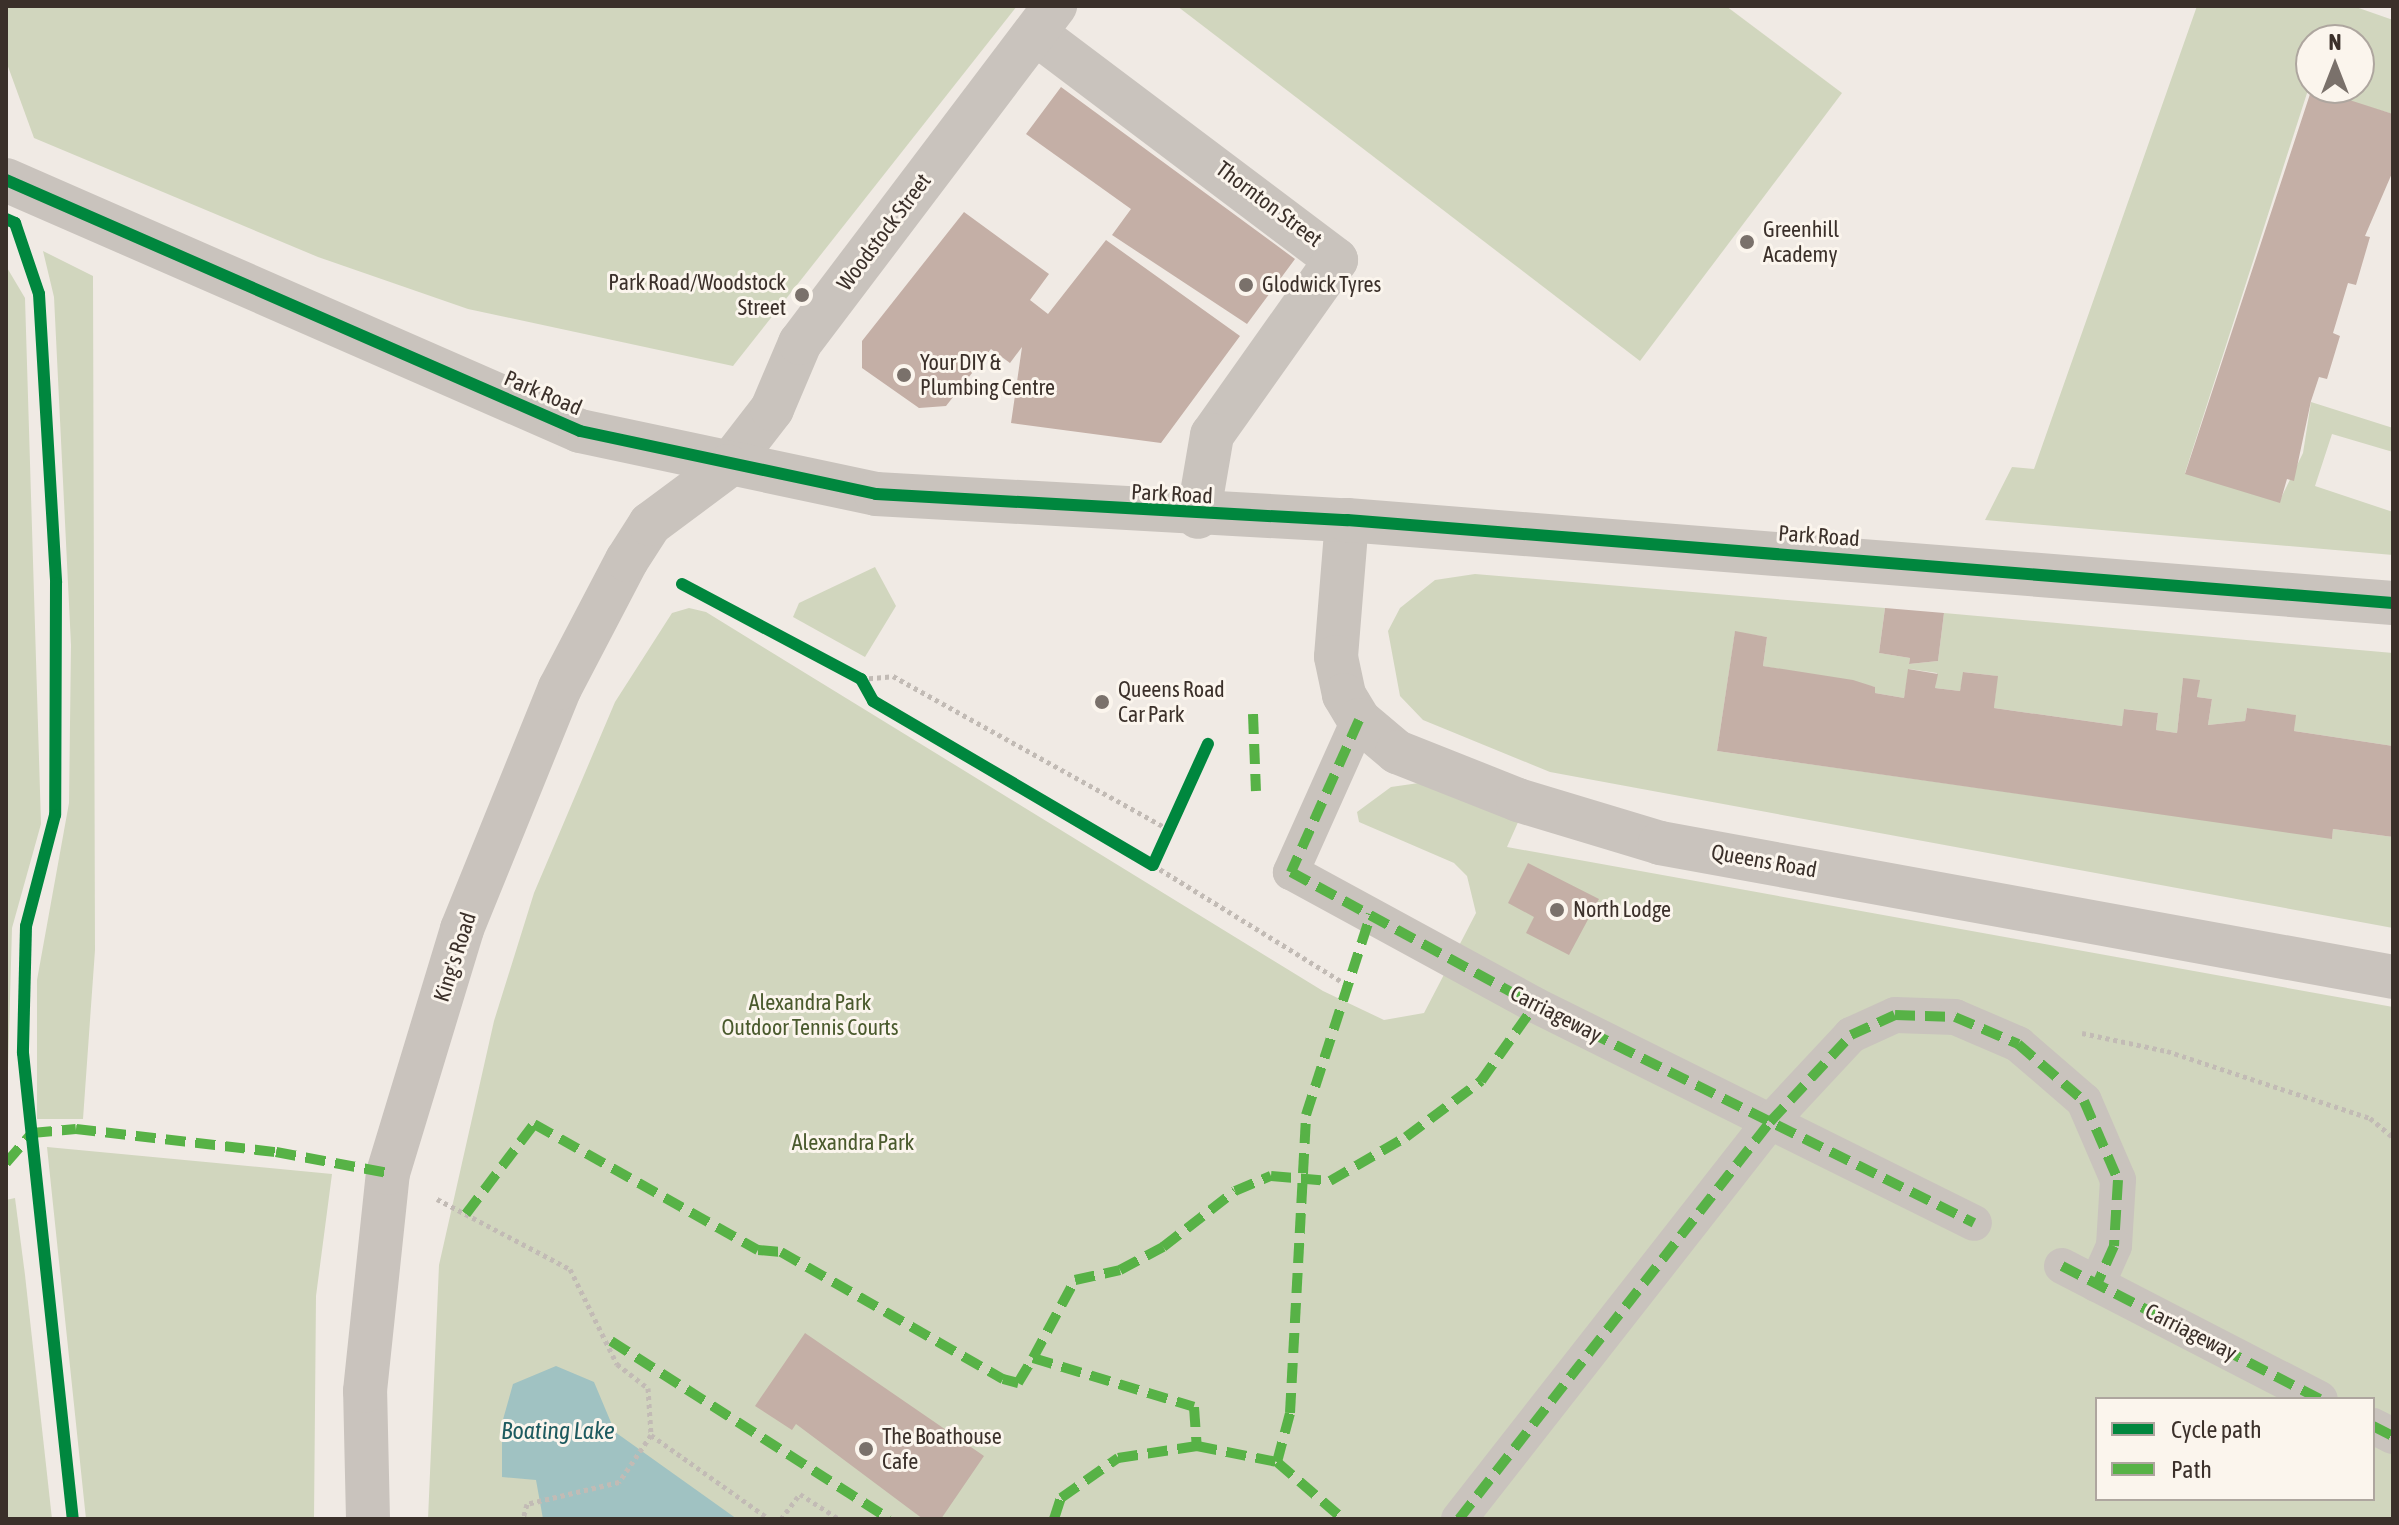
<!DOCTYPE html>
<html>
<head>
<meta charset="utf-8">
<style>
	body { margin:0 }
	#map { position:relative; width:2399px; height:1525px; overflow:hidden; background:#f0eae4; font-family:"Asap Condensed",sans-serif }
	div>[style] { position:absolute }
	[style*='--x'] { left:calc(var(--x)*1px); top:calc(var(--y)*1px); width:calc(var(--w)*1px); rotate:calc(var(--a)*1deg) }
	.green>* { inset:0; background:#d1d6be }
	.water>* { inset:0; background:#a0c2c2 }
	.building>* { inset:0; background:#c4afa6 }
	.path>* { height:5px; margin-top:-2.5px; transform-origin:0; background:repeating-linear-gradient(90deg,#c2bbb5 0 4px,transparent 0 8px) }
	.pedestrian>* { height:36px; margin:-18px; padding:0 18px; transform-origin:18px; border-radius:18px; background:#c9c3bd }
	.minor>* { height:44px; margin:-22px; padding:0 22px; transform-origin:22px; border-radius:22px; background:#c9c3bd }
	.tertiary>* { height:44px; margin:-22px; padding:0 22px; transform-origin:22px; border-radius:22px; background:#c9c3bd }
	.quiet>* { height:10px; margin-top:-5px; transform-origin:0; background:repeating-linear-gradient(90deg,#57b246 0 20px,transparent 0 30px) }
	.cycleway>* { height:12px; margin:-6px; padding:0 6px; transform-origin:6px; border-radius:6px; background:#00873e }
	.dots>* { width:22px; height:22px; translate:-50% -50%; box-sizing:border-box; border:4px solid #fbf5ed; border-radius:50% }
	span { translate:-50% -50%; white-space:nowrap; text-align:center; line-height:1.15; -webkit-text-stroke:6px #fbf5ed; paint-order:stroke }
	.street-label { font-size:22px; color:#3b302a }
	.poi-label { font-size:22px; color:#3b302a }
	.left { translate:0 -50%; text-align:left }
	.right { translate:-100% -50%; text-align:right }
	.park-label { font-size:22px; color:#4a5a2d }
	.water-label { font-size:24px; color:#1d5a5f; font-style:italic }
	.frame { position:absolute; inset:0; border:8px solid #3b302a; pointer-events:none }
	.legend { position:absolute; left:2095px; top:1397px; width:280px; height:104px; box-sizing:border-box; background:#fbf5ed; border:2px solid #aea69f; margin:0; padding:10px 14px; list-style:none; font-size:24px; color:#3b302a }
	.legend li { display:flex; align-items:center; gap:16px; height:40px }
	.legend b { width:40px; border:2px solid #aea69f }
	.north { position:absolute; left:2295px; top:24px; width:80px; height:80px; box-sizing:border-box; background:#fbf5ed; border:2px solid #aea69f; border-radius:50%; rotate:0deg; font-size:22px; font-weight:700; line-height:32px; text-align:center; color:#3b302a }
	.north::after { content:''; display:block; margin:auto; width:28px; height:36px; background:#7a716b; clip-path:polygon(50% 0,100% 100%,50% 72%,0 100%) }
</style>
</head>
<body>
<div id="map">
	<div class="green">
		<div style="clip-path:polygon(6px 6px,1017px 6px,733px 366px,468px 309px,318px 257px,34px 138px,6px 61px)"></div>
		<div style="clip-path:polygon(1177px 6px,1726px 6px,1842px 93px,1640px 361px)"></div>
		<div style="clip-path:polygon(evenodd,2197px 6px,2353px 6px,2393px 20px,2393px 114px,2308px 90px,2185px 473px,2279px 502px,2303px 453px,2311px 402px,2393px 428px,2393px 452px,2332px 434px,2315px 486px,2393px 512px,2393px 555px,1985px 520px,2012px 467px,2034px 469px,2197px 6px,2311px 40px,2359px 40px,2359px 88px,2311px 88px,2311px 40px)"></div>
		<div style="clip-path:polygon(43px 251px,93px 276px,95px 950px,83px 1119px,37px 1119px,37px 980px,69px 803px,71px 645px,54px 297px)"></div>
		<div style="clip-path:polygon(6px 266px,25px 298px,41px 824px,12px 928px,6px 1139px)"></div>
		<div style="clip-path:polygon(875px 567px,896px 606px,865px 657px,793px 617px,799px 603px)"></div>
		<div style="clip-path:polygon(1475px 574px,1885px 608px,1879px 653px,1910px 658px,1909px 664px,1938px 661px,1944px 613px,2393px 653px,2393px 746px,2294px 731px,2295px 715px,2247px 708px,2245px 721px,2208px 725px,2212px 699px,2197px 697px,2199px 680px,2183px 679px,2177px 733px,2156px 730px,2158px 713px,2125px 709px,2122px 726px,1994px 708px,1997px 676px,1964px 672px,1960px 691px,1935px 688px,1937px 673px,1909px 669px,1904px 698px,1875px 693px,1875px 687px,1763px 666px,1767px 637px,1735px 632px,1717px 751px,2332px 838px,2333px 829px,2393px 837px,2393px 928px,1550px 772px,1423px 720px,1400px 696px,1388px 631px,1400px 608px,1435px 580px)"></div>
		<div style="clip-path:polygon(evenodd,689px 608px,706px 612px,1323px 991px,1384px 1020px,1424px 1013px,1476px 913px,1467px 876px,1454px 863px,1359px 822px,1357px 812px,1391px 787px,1419px 783px,1519px 820px,1507px 847px,2393px 1007px,2393px 1519px,428px 1519px,439px 1265px,494px 1021px,534px 893px,615px 702px,672px 613px,689px 608px,2097px 1399px,2373px 1399px,2373px 1499px,2097px 1499px,2097px 1399px)"></div>
		<div style="clip-path:polygon(47px 1147px,332px 1174px,316px 1296px,314px 1519px,86px 1519px)"></div>
		<div style="clip-path:polygon(15px 1198px,25px 1275px,52px 1519px,6px 1519px,6px 1200px)"></div>
	</div>
	<div class="water">
		<div style="clip-path:polygon(556px 1366px,594px 1382px,615px 1432px,737px 1519px,543px 1519px,536px 1480px,502px 1477px,502px 1423px,513px 1384px)"></div>
	</div>
	<div class="building">
		<div style="clip-path:polygon(1061px 87px,1295px 259px,1247px 324px,1112px 235px,1131px 209px,1026px 134px)"></div>
		<div style="clip-path:polygon(2312px 88px,2393px 114px,2393px 171px,2365px 236px,2370px 237px,2356px 285px,2348px 283px,2333px 333px,2340px 336px,2327px 379px,2319px 377px,2311px 401px,2294px 481px,2287px 479px,2280px 503px,2185px 474px)"></div>
		<div style="clip-path:polygon(964px 212px,1049px 274px,1030px 300px,1048px 314px,1106px 240px,1240px 336px,1161px 443px,1011px 423px,1022px 347px,1010px 363px,991px 349px,946px 406px,919px 408px,862px 368px,862px 341px)"></div>
		<div style="clip-path:polygon(1885px 608px,1944px 613px,1938px 661px,1909px 664px,1910px 658px,1879px 653px)"></div>
		<div style="clip-path:polygon(1735px 631px,1767px 637px,1763px 666px,1853px 680px,1875px 687px,1875px 693px,1904px 698px,1908px 669px,1938px 674px,1935px 688px,1960px 691px,1963px 672px,1998px 676px,1994px 708px,2122px 726px,2124px 709px,2158px 713px,2156px 730px,2177px 733px,2183px 678px,2200px 680px,2197px 697px,2212px 699px,2208px 725px,2245px 721px,2247px 708px,2296px 715px,2294px 731px,2393px 746px,2393px 837px,2333px 829px,2332px 839px,1717px 751px)"></div>
		<div style="clip-path:polygon(1528px 863px,1599px 899px,1569px 955px,1526px 933px,1534px 917px,1508px 903px)"></div>
		<div style="clip-path:polygon(805px 1333px,984px 1456px,941px 1519px,923px 1519px,796px 1424px,792px 1430px,755px 1406px)"></div>
	</div>
	<div class="path">
		<div style="--x:861;--y:679;--w:32;--a:-5"></div>
		<div style="--x:893;--y:676;--w:318;--a:29.1"></div>
		<div style="--x:1153;--y:865;--w:227;--a:31.7"></div>
		<div style="--x:2082;--y:1033;--w:87;--a:12"></div>
		<div style="--x:2167;--y:1051;--w:214;--a:18.3"></div>
		<div style="--x:2370;--y:1118;--w:30;--a:40"></div>
		<div style="--x:437;--y:1199;--w:150;--a:27.8"></div>
		<div style="--x:570;--y:1269;--w:106;--a:63.7"></div>
		<div style="--x:617;--y:1364;--w:39;--a:38"></div>
		<div style="--x:648;--y:1388;--w:47;--a:86.3"></div>
		<div style="--x:651;--y:1435;--w:57;--a:124.2"></div>
		<div style="--x:619;--y:1482;--w:95;--a:166.6"></div>
		<div style="--x:527;--y:1504;--w:16;--a:105"></div>
		<div style="--x:651;--y:1435;--w:145;--a:35.4"></div>
		<div style="--x:781;--y:1519;--w:31;--a:-53"></div>
		<div style="--x:800;--y:1494;--w:46;--a:32.7"></div>
	</div>
	<div class="pedestrian">
		<div style="--x:1359;--y:720;--w:167;--a:114.1"></div>
		<div style="--x:1291;--y:872;--w:278;--a:28.6"></div>
		<div style="--x:1535;--y:1005;--w:490;--a:26.4"></div>
		<div style="--x:2062;--y:1266;--w:290;--a:27.3"></div>
		<div style="--x:2373;--y:1426;--w:22;--a:27"></div>
		<div style="--x:1459;--y:1519;--w:504;--a:-51.93"></div>
		<div style="--x:1770;--y:1122;--w:119;--a:-47"></div>
		<div style="--x:1851;--y:1035;--w:48;--a:-24.4"></div>
		<div style="--x:1895;--y:1015;--w:60;--a:1.9"></div>
		<div style="--x:1955;--y:1017;--w:69;--a:23.2"></div>
		<div style="--x:2018;--y:1044;--w:87;--a:40.8"></div>
		<div style="--x:2084;--y:1101;--w:86;--a:66.7"></div>
		<div style="--x:2118;--y:1180;--w:66;--a:93.5"></div>
		<div style="--x:2114;--y:1246;--w:42;--a:114.1"></div>
	</div>
	<div class="minor">
		<div style="--x:1035;--y:33;--w:377;--a:37"></div>
		<div style="--x:1336;--y:260;--w:214;--a:125.3"></div>
		<div style="--x:1212;--y:435;--w:83;--a:99.7"></div>
		<div style="--x:728;--y:466;--w:72;--a:-52.3"></div>
		<div style="--x:772;--y:409;--w:72;--a:-67"></div>
		<div style="--x:800;--y:343;--w:423;--a:-52.9"></div>
		<div style="--x:1347;--y:520;--w:137;--a:94.6"></div>
		<div style="--x:1336;--y:657;--w:39;--a:78"></div>
		<div style="--x:1344;--y:695;--w:29;--a:59"></div>
		<div style="--x:1359;--y:720;--w:50;--a:40.1"></div>
		<div style="--x:1397;--y:752;--w:130;--a:21.6"></div>
		<div style="--x:1518;--y:800;--w:148;--a:16.8"></div>
		<div style="--x:1660;--y:843;--w:745;--a:10.36"></div>
	</div>
	<div class="tertiary">
		<div style="--x:6;--y:180;--w:626;--a:23.62"></div>
		<div style="--x:580;--y:431;--w:303;--a:12"></div>
		<div style="--x:876;--y:494;--w:472;--a:3.2"></div>
		<div style="--x:1347;--y:520;--w:1049;--a:4.54"></div>
		<div style="--x:368;--y:1519;--w:128;--a:-91.3"></div>
		<div style="--x:365;--y:1391;--w:219;--a:-84"></div>
		<div style="--x:388;--y:1173;--w:255;--a:-73.1"></div>
		<div style="--x:462;--y:929;--w:260;--a:-67.9"></div>
		<div style="--x:560;--y:688;--w:144;--a:-62.4"></div>
		<div style="--x:627;--y:560;--w:43;--a:-57.4"></div>
		<div style="--x:650;--y:524;--w:97;--a:-36.6"></div>
	</div>
	<div class="quiet">
		<div style="--x:1253;--y:714;--w:77;--a:87.8"></div>
		<div style="--x:1359;--y:720;--w:167;--a:114.1"></div>
		<div style="--x:1291;--y:872;--w:278;--a:28.6"></div>
		<div style="--x:1535;--y:1005;--w:490;--a:26.4"></div>
		<div style="--x:6;--y:1163;--w:40;--a:-49"></div>
		<div style="--x:32;--y:1133;--w:44;--a:-5.2"></div>
		<div style="--x:76;--y:1129;--w:201;--a:6.6"></div>
		<div style="--x:276;--y:1152;--w:114;--a:10.6"></div>
		<div style="--x:466;--y:1214;--w:113;--a:-52.9"></div>
		<div style="--x:534;--y:1124;--w:257;--a:29.4"></div>
		<div style="--x:758;--y:1250;--w:23;--a:5"></div>
		<div style="--x:781;--y:1252;--w:256;--a:29.8"></div>
		<div style="--x:1003;--y:1379;--w:16;--a:15"></div>
		<div style="--x:1018;--y:1383;--w:29;--a:-59"></div>
		<div style="--x:1033;--y:1358;--w:168;--a:16.9"></div>
		<div style="--x:1194;--y:1407;--w:39;--a:86"></div>
		<div style="--x:2062;--y:1266;--w:290;--a:27.3"></div>
		<div style="--x:611;--y:1341;--w:330;--a:32.6"></div>
		<div style="--x:1033;--y:1358;--w:89;--a:-61.7"></div>
		<div style="--x:1075;--y:1280;--w:46;--a:-12.5"></div>
		<div style="--x:1120;--y:1270;--w:49;--a:-28.1"></div>
		<div style="--x:1163;--y:1247;--w:91;--a:-37.9"></div>
		<div style="--x:1235;--y:1191;--w:39;--a:-23"></div>
		<div style="--x:1271;--y:1176;--w:59;--a:4.8"></div>
		<div style="--x:1330;--y:1181;--w:88;--a:-30.1"></div>
		<div style="--x:1406;--y:1137;--w:94;--a:-36.7"></div>
		<div style="--x:1481;--y:1081;--w:93;--a:-54.6"></div>
		<div style="--x:2373;--y:1426;--w:22;--a:27"></div>
		<div style="--x:1277;--y:1462;--w:51;--a:-75.1"></div>
		<div style="--x:1290;--y:1413;--w:298;--a:-86.9"></div>
		<div style="--x:1306;--y:1115;--w:211;--a:-72.1"></div>
		<div style="--x:1054;--y:1519;--w:22;--a:-72"></div>
		<div style="--x:1061;--y:1498;--w:70;--a:-35.1"></div>
		<div style="--x:1118;--y:1458;--w:80;--a:-8.6"></div>
		<div style="--x:1197;--y:1446;--w:82;--a:11.3"></div>
		<div style="--x:1277;--y:1462;--w:87;--a:40.8"></div>
		<div style="--x:1459;--y:1519;--w:504;--a:-51.93"></div>
		<div style="--x:1770;--y:1122;--w:119;--a:-47"></div>
		<div style="--x:1851;--y:1035;--w:48;--a:-24.4"></div>
		<div style="--x:1895;--y:1015;--w:60;--a:1.9"></div>
		<div style="--x:1955;--y:1017;--w:69;--a:23.2"></div>
		<div style="--x:2018;--y:1044;--w:87;--a:40.8"></div>
		<div style="--x:2084;--y:1101;--w:86;--a:66.7"></div>
		<div style="--x:2118;--y:1180;--w:66;--a:93.5"></div>
		<div style="--x:2114;--y:1246;--w:42;--a:114.1"></div>
	</div>
	<div class="cycleway">
		<div style="--x:6;--y:180;--w:626;--a:23.62"></div>
		<div style="--x:580;--y:431;--w:303;--a:12"></div>
		<div style="--x:876;--y:494;--w:472;--a:3.2"></div>
		<div style="--x:1347;--y:520;--w:1049;--a:4.54"></div>
		<div style="--x:6;--y:219;--w:10;--a:24"></div>
		<div style="--x:15;--y:223;--w:75;--a:71.3"></div>
		<div style="--x:39;--y:294;--w:289;--a:86.6"></div>
		<div style="--x:56;--y:583;--w:232;--a:90.2"></div>
		<div style="--x:55;--y:815;--w:115;--a:104.6"></div>
		<div style="--x:26;--y:926;--w:127;--a:91.4"></div>
		<div style="--x:23;--y:1053;--w:469;--a:83.9"></div>
		<div style="--x:682;--y:584;--w:203;--a:28"></div>
		<div style="--x:861;--y:679;--w:25;--a:61"></div>
		<div style="--x:873;--y:701;--w:324;--a:30.4"></div>
		<div style="--x:1153;--y:865;--w:133;--a:-65.6"></div>
	</div>
	<div class="dots">
		<div style="left:1747px;top:242px;background:#7a716b"></div>
		<div style="left:1246px;top:285px;background:#7a716b"></div>
		<div style="left:802px;top:295px;background:#7a716b"></div>
		<div style="left:904px;top:375px;background:#7a716b"></div>
		<div style="left:1102px;top:702px;background:#7a716b"></div>
		<div style="left:1557px;top:910px;background:#7a716b"></div>
		<div style="left:866px;top:1449px;background:#7a716b"></div>
	</div>
	<div class="street-label">
		<span style="left:1269px;top:204px;rotate:37deg">Thornton Street</span>
		<span style="left:884px;top:232px;rotate:-53deg">Woodstock Street</span>
		<span style="left:543px;top:393px;rotate:23deg">Park Road</span>
		<span style="left:1172px;top:494px;rotate:3deg">Park Road</span>
		<span style="left:1819px;top:536px;rotate:4deg">Park Road</span>
		<span style="left:1764px;top:861px;rotate:10deg">Queens Road</span>
		<span style="left:455px;top:957px;rotate:-72deg">King's Road</span>
		<span style="left:1556px;top:1014px;rotate:27deg">Carriageway</span>
		<span style="left:2191px;top:1332px;rotate:27deg">Carriageway</span>
	</div>
	<div class="poi-label">
		<span class="left" style="left:1763px;top:242px">Greenhill<br>Academy</span>
		<span class="right" style="left:786px;top:295px">Park Road/Woodstock<br>Street</span>
		<span class="left" style="left:1262px;top:285px">Glodwick Tyres</span>
		<span class="left" style="left:920px;top:375px">Your DIY &amp;<br>Plumbing Centre</span>
		<span class="left" style="left:1118px;top:702px">Queens Road<br>Car Park</span>
		<span class="left" style="left:1573px;top:910px">North Lodge</span>
		<span class="left" style="left:882px;top:1449px">The Boathouse<br>Cafe</span>
	</div>
	<div class="park-label">
		<span style="left:810px;top:1015px">Alexandra Park<br>Outdoor Tennis Courts</span>
		<span style="left:853px;top:1143px">Alexandra Park</span>
	</div>
	<div class="water-label">
		<span style="left:558px;top:1431px">Boating Lake</span>
	</div>
	<div class="frame"></div>
	<ul class="legend">
	<li><b style="height:10px;background:#00873e"></b>Cycle path</li>
	<li><b style="height:10px;background:#57b246"></b>Path</li>
	</ul>
	<div class="north">N</div>
</div>
</body>
</html>
